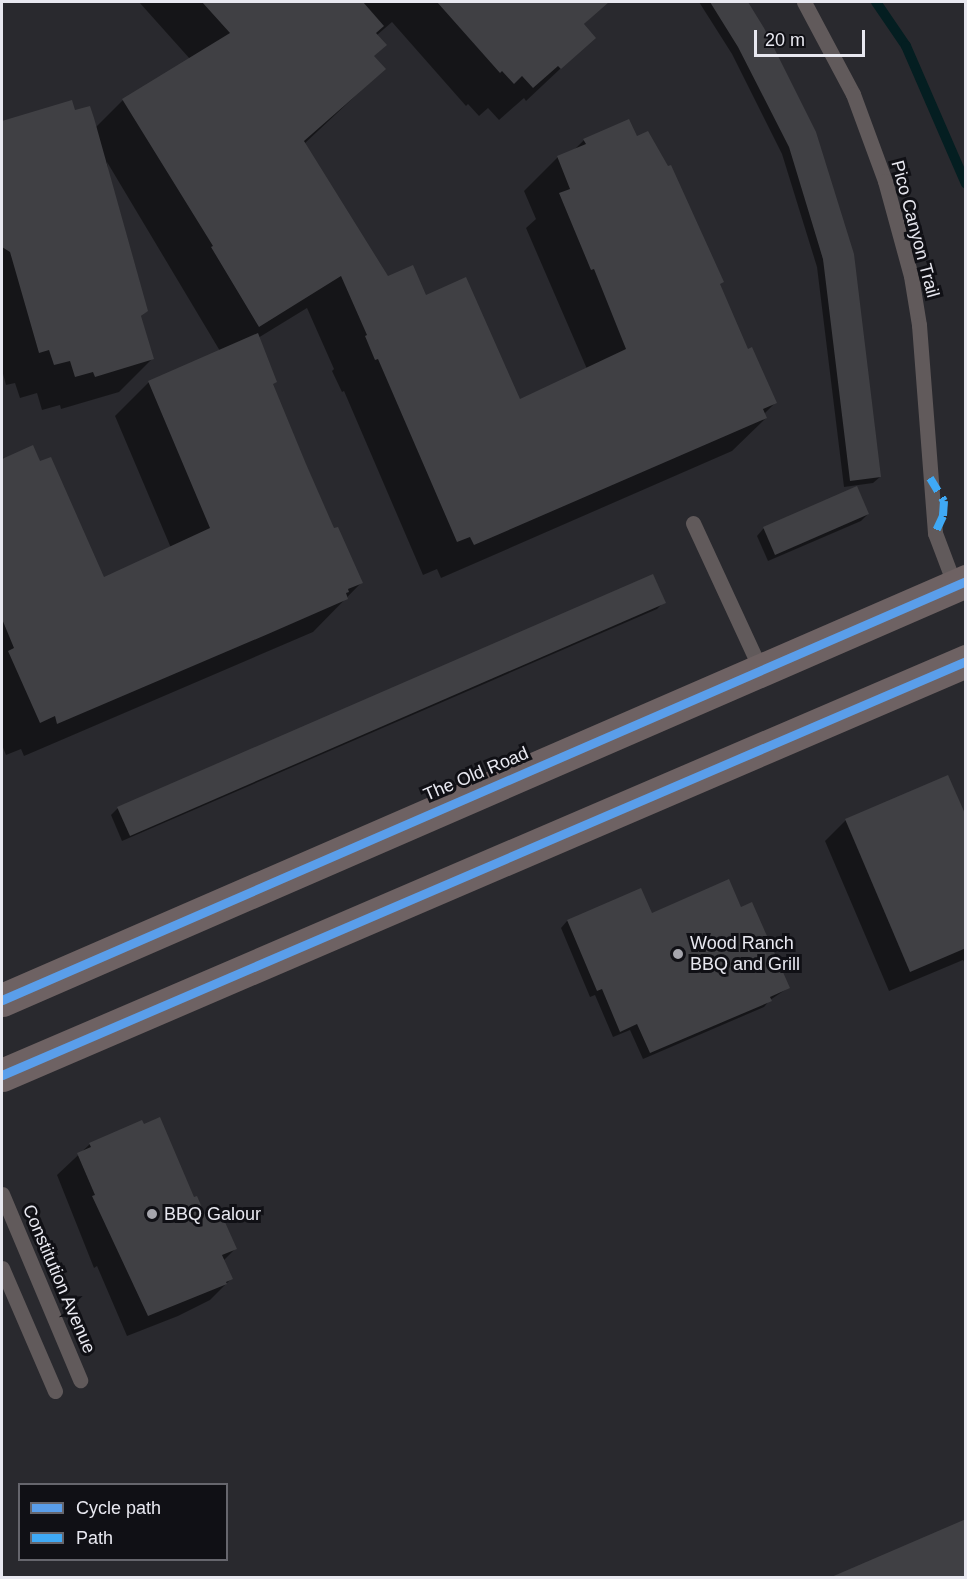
<!DOCTYPE html>
<html>
<head>
<meta charset="utf-8">
<style>
	body { margin:0 }
	#map { position:relative; width:967px; height:1579px; overflow:hidden; background:#29292e; font-family:Helvetica,sans-serif }
	div>[style] { position:absolute }
	[style*='--x'] { left:calc(var(--x)*1px); top:calc(var(--y)*1px); width:calc(var(--w)*1px); rotate:calc(var(--a)*1deg) }
	.shadow>* { inset:0; background:#0007 }
	.stream>* { height:10px; margin:-5px; padding:0 5px; transform-origin:5px; border-radius:5px; background:#041e21 }
	.building>* { inset:0; background:#404044 }
	.service>* { height:15px; margin:-7.5px; padding:0 7.5px; transform-origin:7.5px; border-radius:7.5px; background:#615a5b }
	.primary>* { height:33px; margin:-16.5px; padding:0 16.5px; transform-origin:16.5px; border-radius:16.5px; background:#6e6263 }
	.quiet>* { height:8px; margin-top:-4px; transform-origin:0; background:repeating-linear-gradient(90deg,#3fa9f5 0 15px,transparent 0 23px) }
	.cycleway>* { height:9px; margin:-4.5px; padding:0 4.5px; transform-origin:4.5px; border-radius:4.5px; background:#5a9eea }
	.dots>* { width:16px; height:16px; translate:-50% -50%; box-sizing:border-box; border:3px solid #101015; border-radius:50% }
	span { translate:-50% -50%; white-space:nowrap; text-align:center; line-height:1.15; -webkit-text-stroke:6px #101015; paint-order:stroke }
	.street-label { font-size:18px; color:#e8e8f0 }
	.poi-label { font-size:18px; color:#e8e8f0 }
	.left { translate:0 -50%; text-align:left }
	.frame { position:absolute; inset:0; border:3px solid #e8e8f0; pointer-events:none }
	.legend { position:absolute; left:18px; top:1483px; width:210px; height:78px; box-sizing:border-box; background:#101015; border:2px solid #66666d; margin:0; padding:8px 10px; list-style:none; font-size:18px; color:#e8e8f0 }
	.legend li { display:flex; align-items:center; gap:12px; height:30px }
	.legend b { width:30px; border:2px solid #66666d }
	.scale { position:absolute; left:754px; top:30px; width:111px; height:27px; box-sizing:border-box; border:3px solid #e8e8f0; border-top:0; padding-left:8px; font-size:18px; line-height:21px; white-space:nowrap; color:#e8e8f0; -webkit-text-stroke:4px #101015; paint-order:stroke }
</style>
</head>
<body>
<div id="map">
	<div class="shadow">
		<div style="clip-path:polygon(139px 2px,591px 2px,598px 10px,583px 25px,594px 37px,526px 101px,524px 98px,499px 120px,488px 108px,479px 116px,468px 104px,466px 106px,392px 22px,377px 35px,373px 57px,384px 69px,304px 144px,387px 278px,426px 297px,519px 401px,587px 369px,526px 228px,536px 219px,524px 191px,558px 157px,573px 151px,584px 140px,718px 285px,747px 351px,775px 403px,764px 414px,766px 418px,732px 451px,441px 578px,437px 569px,423px 575px,344px 391px,342px 392px,332px 371px,334px 369px,307px 308px,258px 338px,272px 385px,333px 530px,361px 583px,313px 632px,24px 756px,21px 749px,6px 755px,2px 745px,2px 456px,104px 579px,171px 548px,115px 416px,149px 382px,220px 351px,107px 162px,109px 178px,147px 311px,140px 317px,152px 359px,119px 392px,61px 409px,60px 405px,42px 410px,37px 393px,20px 398px,15px 383px,6px 385px,2px 370px,2px 123px,71px 102px,74px 112px,95px 128px,123px 100px,190px 59px)"></div>
		<div style="clip-path:polygon(699px 2px,746px 2px,763px 29px,880px 477px,873px 483px,844px 487px,817px 267px,782px 154px,732px 54px)"></div>
		<div style="clip-path:polygon(856px 488px,868px 514px,861px 521px,768px 561px,757px 536px,763px 529px)"></div>
		<div style="clip-path:polygon(664px 602px,657px 609px,122px 841px,111px 815px,118px 808px)"></div>
		<div style="clip-path:polygon(846px 820px,966px 820px,966px 965px,963px 960px,889px 991px,825px 841px)"></div>
		<div style="clip-path:polygon(640px 890px,651px 915px,740px 909px,788px 988px,770px 1000px,764px 1007px,643px 1059px,630px 1030px,613px 1037px,595px 995px,590px 997px,561px 928px,567px 921px)"></div>
		<div style="clip-path:polygon(90px 1144px,193px 1199px,205px 1219px,235px 1249px,223px 1261px,231px 1279px,210px 1300px,178px 1316px,127px 1336px,97px 1266px,94px 1268px,57px 1175px)"></div>
	</div>
	<div class="stream">
		<div style="--x:876;--y:2;--w:53;--a:55.7"></div>
		<div style="--x:906;--y:46;--w:150;--a:66.5"></div>
	</div>
	<div class="building">
		<div style="clip-path:polygon(202px 2px,363px 2px,384px 26px,376px 33px,387px 45px,374px 56px,386px 69px,304px 141px,388px 276px,413px 265px,426px 295px,466px 277px,520px 399px,626px 349px,594px 269px,591px 270px,559px 193px,570px 189px,557px 156px,586px 144px,583px 139px,629px 119px,637px 136px,648px 131px,668px 166px,671px 165px,724px 282px,720px 284px,748px 349px,752px 347px,777px 403px,763px 409px,767px 418px,474px 545px,470px 537px,457px 542px,378px 359px,375px 360px,365px 336px,367px 335px,341px 276px,259px 327px,211px 247px,213px 246px,122px 99px,230px 33px)"></div>
		<div style="clip-path:polygon(437px 2px,609px 2px,584px 24px,596px 38px,561px 69px,558px 66px,533px 88px,522px 76px,514px 84px,502px 71px,500px 73px)"></div>
		<div style="clip-path:polygon(710px 2px,748px 2px,764px 28px,816px 132px,854px 254px,881px 477px,850px 481px,823px 259px,789px 147px,738px 47px)"></div>
		<div style="clip-path:polygon(72px 100px,75px 110px,90px 106px,94px 118px,148px 311px,141px 316px,154px 359px,95px 377px,93px 372px,75px 377px,70px 361px,54px 365px,49px 350px,39px 353px,10px 252px,2px 247px,2px 121px)"></div>
		<div style="clip-path:polygon(258px 333px,277px 382px,273px 384px,306px 464px,334px 528px,338px 527px,363px 583px,348px 589px,349px 592px,346px 593px,348px 599px,268px 634px,57px 724px,55px 716px,40px 723px,8px 651px,14px 648px,2px 619px,2px 459px,33px 445px,40px 461px,51px 457px,104px 577px,210px 528px,148px 381px)"></div>
		<div style="clip-path:polygon(857px 486px,869px 514px,775px 555px,763px 527px)"></div>
		<div style="clip-path:polygon(653px 574px,666px 603px,130px 836px,117px 807px)"></div>
		<div style="clip-path:polygon(948px 775px,966px 816px,966px 948px,910px 972px,845px 819px)"></div>
		<div style="clip-path:polygon(729px 879px,741px 907px,752px 902px,790px 988px,770px 997px,772px 1001px,650px 1053px,637px 1024px,620px 1032px,602px 989px,597px 991px,567px 920px,641px 888px,652px 913px)"></div>
		<div style="clip-path:polygon(160px 1117px,194px 1197px,197px 1196px,206px 1217px,220px 1211px,237px 1249px,222px 1255px,233px 1279px,226px 1282px,227px 1284px,148px 1316px,92px 1196px,95px 1195px,77px 1153px,91px 1147px,89px 1143px,142px 1120px,144px 1124px)"></div>
		<div style="clip-path:polygon(966px 1519px,966px 1578px,829px 1578px)"></div>
	</div>
	<div class="service">
		<div style="--x:804;--y:2;--w:104;--a:62"></div>
		<div style="--x:853;--y:94;--w:93;--a:69.8"></div>
		<div style="--x:885;--y:181;--w:98;--a:74.7"></div>
		<div style="--x:911;--y:276;--w:50;--a:80.7"></div>
		<div style="--x:919;--y:325;--w:209;--a:85.6"></div>
		<div style="--x:935;--y:533;--w:57;--a:69.3"></div>
		<div style="--x:693;--y:523;--w:162;--a:65.2"></div>
		<div style="--x:2;--y:1194;--w:202;--a:67.2"></div>
		<div style="--x:2;--y:1268;--w:134;--a:66.7"></div>
	</div>
	<div class="primary">
		<div style="--x:2;--y:1000;--w:1051;--a:-23.49"></div>
		<div style="--x:2;--y:1075;--w:1049;--a:-23.24"></div>
	</div>
	<div class="quiet">
		<div style="--x:930;--y:478;--w:27;--a:59"></div>
		<div style="--x:944;--y:501;--w:15;--a:94"></div>
		<div style="--x:943;--y:516;--w:19;--a:115"></div>
	</div>
	<div class="cycleway">
		<div style="--x:2;--y:1000;--w:1051;--a:-23.49"></div>
		<div style="--x:2;--y:1075;--w:1049;--a:-23.24"></div>
	</div>
	<div class="dots">
		<div style="left:678px;top:954px;background:#a5a5ac"></div>
		<div style="left:152px;top:1214px;background:#a5a5ac"></div>
	</div>
	<div class="street-label">
		<span style="left:915px;top:229px;rotate:75deg">Pico Canyon Trail</span>
		<span style="left:476px;top:774px;rotate:-23deg">The Old Road</span>
		<span style="left:59px;top:1279px;rotate:67deg">Constitution Avenue</span>
	</div>
	<div class="poi-label">
		<span class="left" style="left:690px;top:954px">Wood Ranch<br>BBQ and Grill</span>
		<span class="left" style="left:164px;top:1214px">BBQ Galour</span>
	</div>
	<div class="frame"></div>
	<ul class="legend">
	<li><b style="height:8px;background:#5a9eea"></b>Cycle path</li>
	<li><b style="height:8px;background:#3fa9f5"></b>Path</li>
	</ul>
	<div class="scale">20 m</div>
</div>
</body>
</html>
